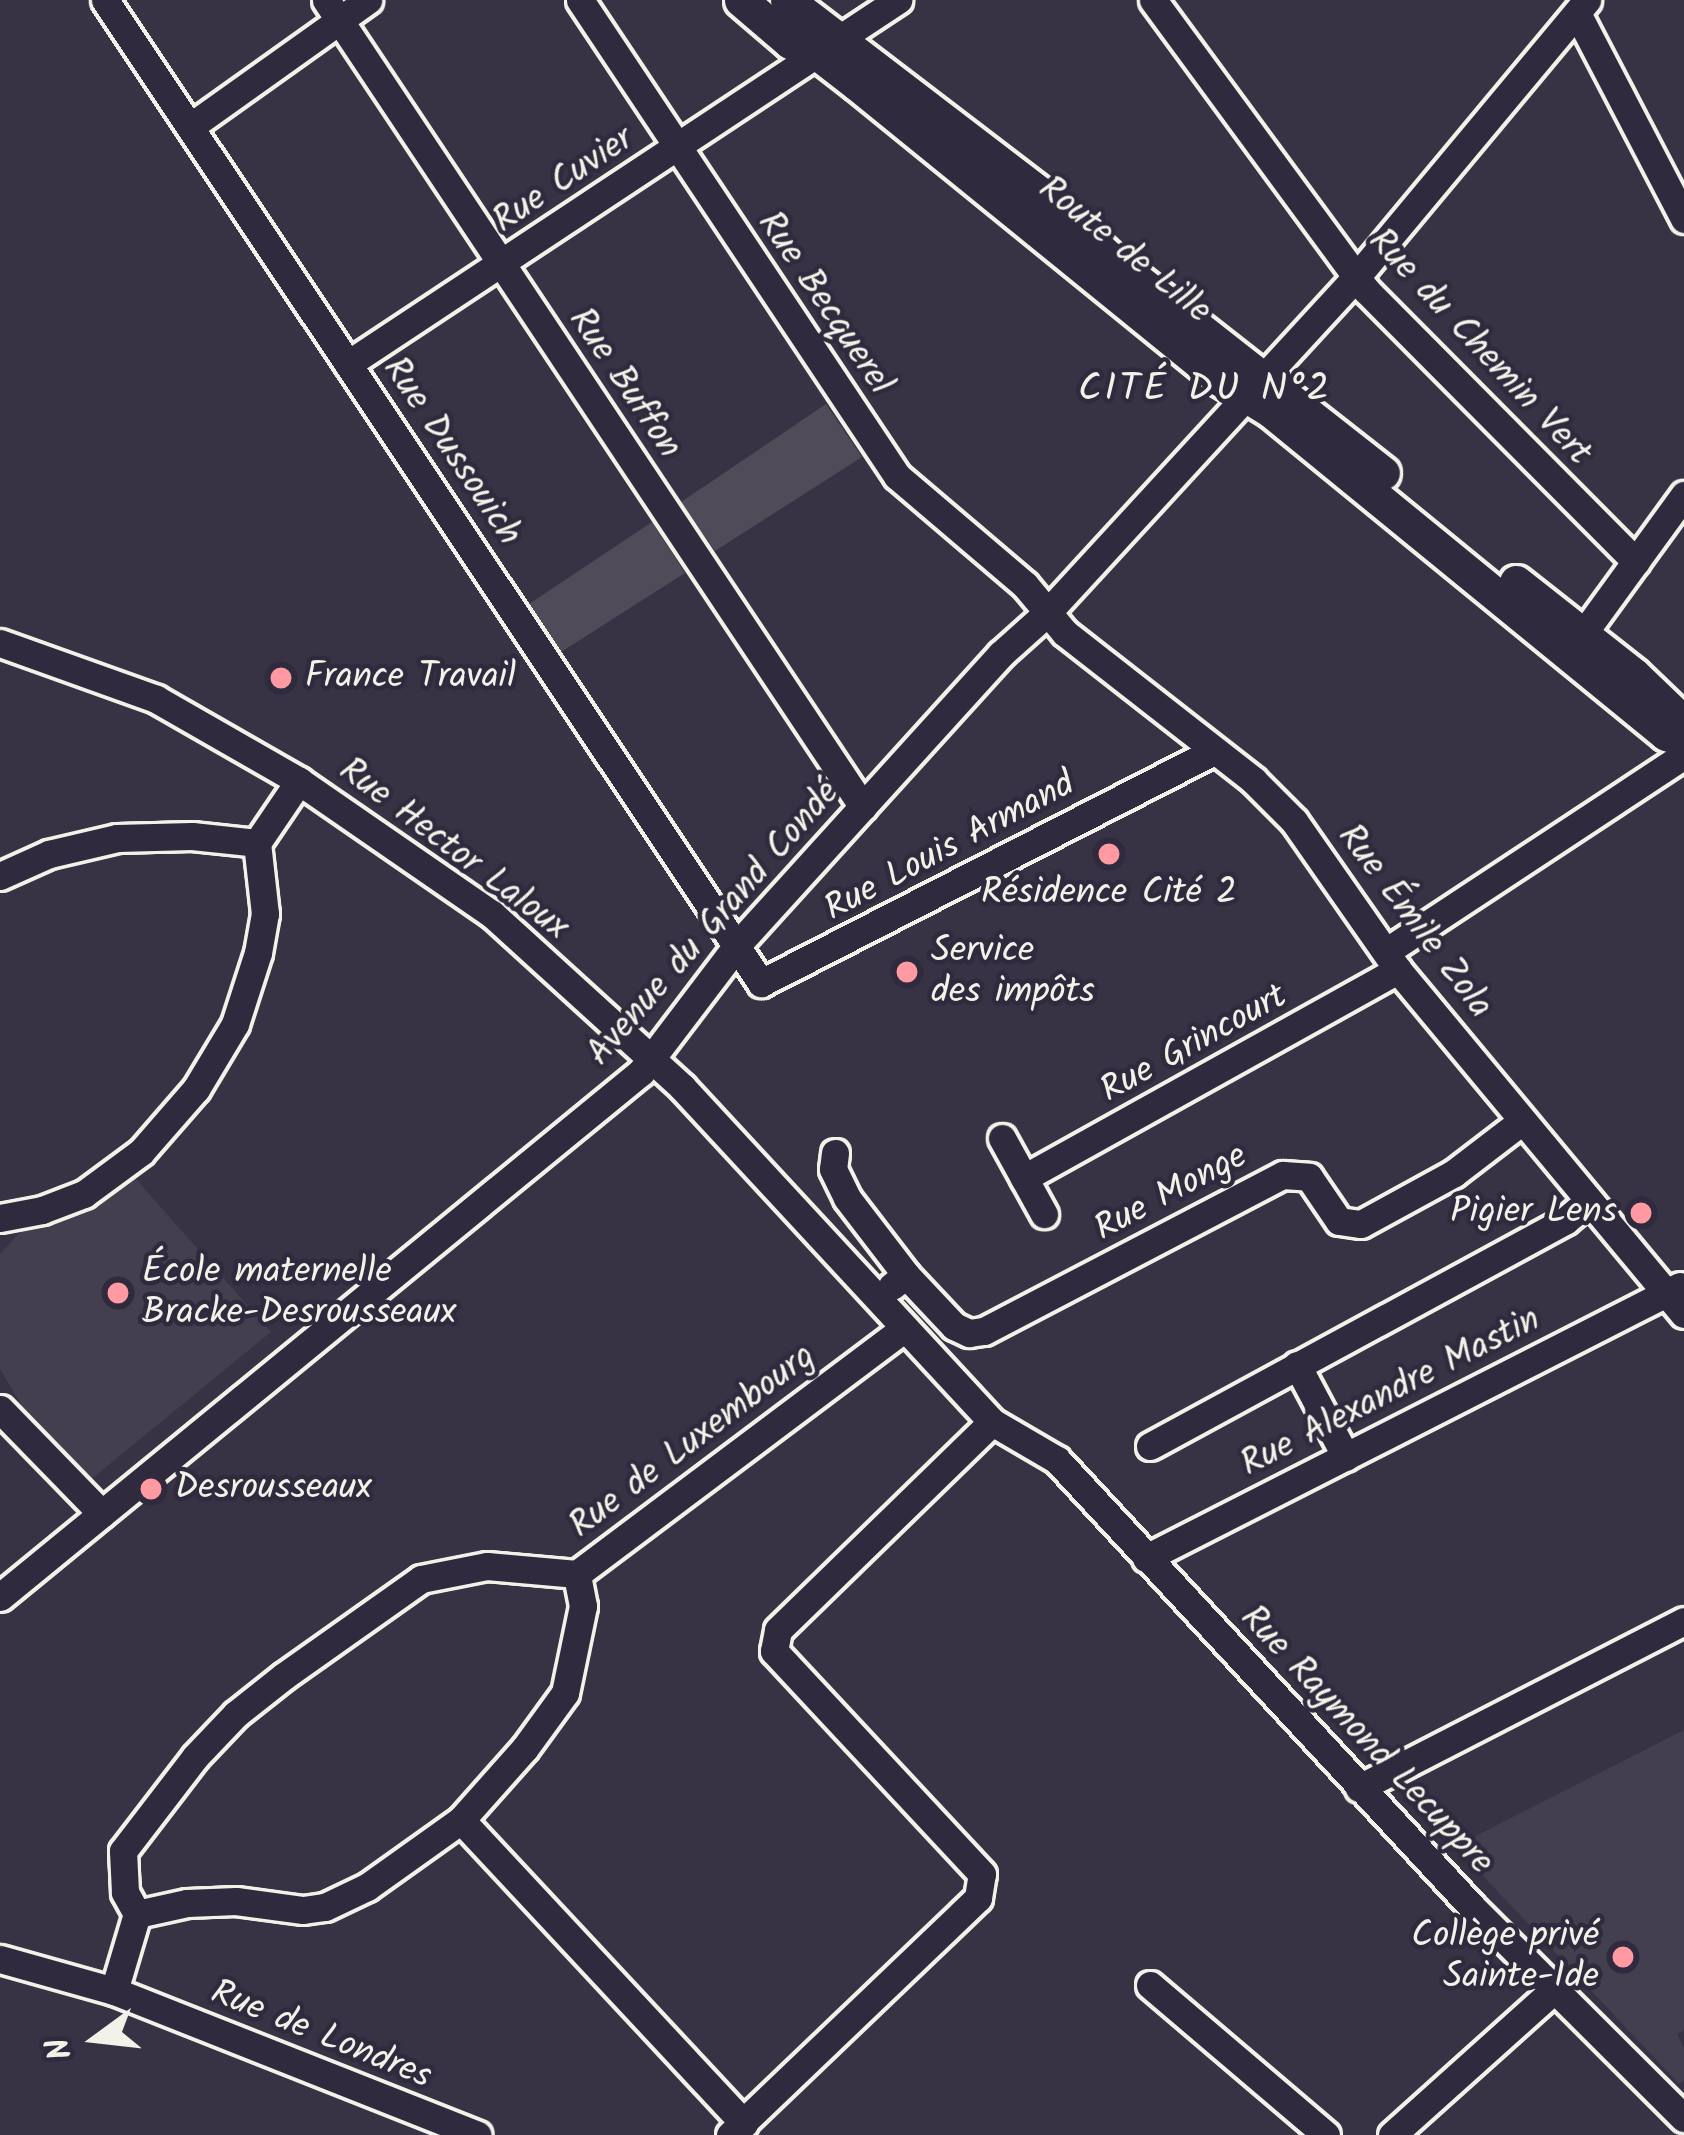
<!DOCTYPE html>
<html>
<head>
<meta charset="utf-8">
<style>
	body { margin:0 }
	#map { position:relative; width:1684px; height:2135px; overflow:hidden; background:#373244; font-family:Kalam,sans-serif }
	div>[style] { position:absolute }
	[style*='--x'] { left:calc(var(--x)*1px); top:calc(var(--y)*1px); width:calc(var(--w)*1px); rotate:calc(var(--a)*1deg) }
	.built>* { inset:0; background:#433f4e }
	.green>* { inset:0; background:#504b59 }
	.roads { filter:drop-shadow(3px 0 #f4f1e8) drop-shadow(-3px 0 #f4f1e8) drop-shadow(0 3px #f4f1e8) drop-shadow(0 -3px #f4f1e8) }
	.minor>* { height:27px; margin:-13.5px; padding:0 13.5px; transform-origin:13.5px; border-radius:13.5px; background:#2f2a3d }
	.major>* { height:33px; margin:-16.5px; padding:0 16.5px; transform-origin:16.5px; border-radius:16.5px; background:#2f2a3d }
	.dots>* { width:33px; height:33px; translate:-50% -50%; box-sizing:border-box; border:6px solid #2f2a3d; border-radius:50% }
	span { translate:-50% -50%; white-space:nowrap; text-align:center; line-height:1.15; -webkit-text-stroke:9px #2f2a3d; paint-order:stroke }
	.street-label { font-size:36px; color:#f4f1e8 }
	.poi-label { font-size:36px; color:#f4f1e8 }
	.left { translate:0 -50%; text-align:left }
	.right { translate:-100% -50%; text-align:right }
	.neighbourhood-label { font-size:39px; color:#f4f1e8; letter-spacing:3px }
	.north { position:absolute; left:36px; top:1979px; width:120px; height:120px; -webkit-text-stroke:9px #2f2a3d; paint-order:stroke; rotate:255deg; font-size:33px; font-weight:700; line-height:48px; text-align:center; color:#f4f1e8 }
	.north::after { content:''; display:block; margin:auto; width:42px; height:54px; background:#f4f1e8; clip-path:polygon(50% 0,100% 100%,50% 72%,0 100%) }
</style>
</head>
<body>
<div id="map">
	<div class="built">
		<div style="clip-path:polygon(135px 1178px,271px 1332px,89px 1481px,38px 1433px,0 1369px,0 1254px,25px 1227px,82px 1210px)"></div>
		<div style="clip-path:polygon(1684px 1730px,1684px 2030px,1677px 2034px,1684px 2048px,1684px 2080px,1679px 2084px,1471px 1863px,1450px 1849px)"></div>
	</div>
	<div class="green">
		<div style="clip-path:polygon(826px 404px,862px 457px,715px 551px,681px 502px)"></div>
		<div style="clip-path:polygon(652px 522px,685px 573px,561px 652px,529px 604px)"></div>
	</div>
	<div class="roads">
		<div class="minor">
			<div style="--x:105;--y:0;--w:1182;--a:56.28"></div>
			<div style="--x:761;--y:983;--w:509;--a:-27.12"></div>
			<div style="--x:326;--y:0;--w:969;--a:56.36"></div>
			<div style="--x:580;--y:0;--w:572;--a:56.34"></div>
			<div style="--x:897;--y:476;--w:168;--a:40.4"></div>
			<div style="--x:1025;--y:585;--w:62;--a:50.2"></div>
			<div style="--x:1065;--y:633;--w:239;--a:38"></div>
			<div style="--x:1253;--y:780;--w:58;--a:45"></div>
			<div style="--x:1294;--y:821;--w:182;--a:55.1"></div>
			<div style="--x:1398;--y:970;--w:447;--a:50.3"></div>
			<div style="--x:1153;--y:0;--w:360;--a:53.7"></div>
			<div style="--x:1366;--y:290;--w:383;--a:45.2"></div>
			<div style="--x:1578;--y:15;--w:230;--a:62.5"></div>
			<div style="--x:190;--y:127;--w:219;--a:-35.5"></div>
			<div style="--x:348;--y:364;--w:660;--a:-33.5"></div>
			<div style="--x:1583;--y:634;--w:172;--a:-54"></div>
			<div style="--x:0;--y:643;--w:166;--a:19.7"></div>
			<div style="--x:156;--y:699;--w:165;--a:29.8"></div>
			<div style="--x:299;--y:781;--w:234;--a:34.6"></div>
			<div style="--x:492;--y:914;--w:257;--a:42.3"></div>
			<div style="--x:682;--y:1087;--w:456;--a:47.2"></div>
			<div style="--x:992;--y:1422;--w:75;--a:30.3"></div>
			<div style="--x:1057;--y:1460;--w:610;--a:47.13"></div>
			<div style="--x:1472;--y:1907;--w:299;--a:44.9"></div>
			<div style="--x:0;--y:876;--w:54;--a:-24.2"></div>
			<div style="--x:49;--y:854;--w:70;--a:-13.2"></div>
			<div style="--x:117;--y:838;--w:75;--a:-1.5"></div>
			<div style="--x:192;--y:836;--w:65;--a:6.1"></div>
			<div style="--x:257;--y:843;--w:75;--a:-55.9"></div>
			<div style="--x:1387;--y:951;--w:356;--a:-33.4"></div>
			<div style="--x:1002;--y:1138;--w:87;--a:61.1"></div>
			<div style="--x:835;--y:1153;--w:16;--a:97"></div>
			<div style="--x:833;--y:1169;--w:32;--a:64"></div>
			<div style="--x:847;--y:1198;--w:97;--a:52.5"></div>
			<div style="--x:906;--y:1275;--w:18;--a:142"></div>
			<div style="--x:1024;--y:1178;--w:428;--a:-29.1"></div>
			<div style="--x:0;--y:1218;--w:43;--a:-10.8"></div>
			<div style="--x:42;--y:1210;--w:45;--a:-20.9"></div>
			<div style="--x:84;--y:1194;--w:71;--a:-36.4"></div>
			<div style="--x:141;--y:1152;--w:84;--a:-48.9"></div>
			<div style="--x:196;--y:1089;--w:76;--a:-59"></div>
			<div style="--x:235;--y:1024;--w:75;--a:-72.1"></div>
			<div style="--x:258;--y:953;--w:40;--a:-80"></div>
			<div style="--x:265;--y:914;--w:71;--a:-96.4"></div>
			<div style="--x:906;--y:1275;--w:70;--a:46.7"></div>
			<div style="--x:954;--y:1326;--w:17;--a:25"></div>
			<div style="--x:969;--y:1333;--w:15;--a:-8"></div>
			<div style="--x:984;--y:1331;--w:337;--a:-27.6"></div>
			<div style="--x:1283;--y:1175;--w:26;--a:4"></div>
			<div style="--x:1309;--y:1177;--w:53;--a:55.7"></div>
			<div style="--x:1339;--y:1221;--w:22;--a:8"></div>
			<div style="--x:1361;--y:1224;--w:106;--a:-28.7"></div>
			<div style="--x:1454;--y:1173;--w:86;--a:-37.4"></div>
			<div style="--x:1297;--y:1365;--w:104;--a:62"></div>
			<div style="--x:0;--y:1409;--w:146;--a:45.8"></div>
			<div style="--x:1150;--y:1446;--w:473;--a:-28.5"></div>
			<div style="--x:1566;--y:1220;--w:30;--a:-40"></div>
			<div style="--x:1146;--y:1558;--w:599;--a:-26.99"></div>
			<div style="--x:0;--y:1597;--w:829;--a:-39.32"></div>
			<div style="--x:641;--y:1072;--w:161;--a:-52.8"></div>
			<div style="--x:738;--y:944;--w:391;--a:-47.8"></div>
			<div style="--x:1001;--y:654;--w:63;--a:-41.8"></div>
			<div style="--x:1048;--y:612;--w:458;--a:-47.4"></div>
			<div style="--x:1358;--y:275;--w:358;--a:-50.2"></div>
			<div style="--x:1359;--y:1788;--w:365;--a:-27.2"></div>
			<div style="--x:461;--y:1820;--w:415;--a:47"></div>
			<div style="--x:137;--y:1914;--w:51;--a:-12.4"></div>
			<div style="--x:187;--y:1903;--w:49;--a:-2.3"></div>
			<div style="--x:236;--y:1901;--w:68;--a:7.7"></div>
			<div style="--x:303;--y:1910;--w:22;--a:-8"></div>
			<div style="--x:325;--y:1907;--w:47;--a:-25.5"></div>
			<div style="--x:367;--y:1887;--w:115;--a:-35.5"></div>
			<div style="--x:461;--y:1820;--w:96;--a:-48.4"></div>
			<div style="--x:525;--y:1748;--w:68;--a:-54"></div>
			<div style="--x:565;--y:1693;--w:89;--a:-78.3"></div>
			<div style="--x:583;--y:1606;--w:33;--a:-101"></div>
			<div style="--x:577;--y:1574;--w:406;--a:-36.9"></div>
			<div style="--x:137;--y:1914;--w:25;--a:-119"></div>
			<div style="--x:125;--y:1892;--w:41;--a:-92.8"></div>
			<div style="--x:123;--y:1851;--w:118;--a:-52.5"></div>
			<div style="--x:195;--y:1757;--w:59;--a:-46.4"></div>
			<div style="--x:236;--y:1714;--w:61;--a:-38.4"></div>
			<div style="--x:284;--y:1676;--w:168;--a:-35.3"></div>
			<div style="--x:421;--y:1579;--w:67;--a:-11.1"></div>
			<div style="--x:487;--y:1566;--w:90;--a:5.1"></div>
			<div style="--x:0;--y:1959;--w:118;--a:15.7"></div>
			<div style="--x:114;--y:1991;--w:391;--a:21.6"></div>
			<div style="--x:1150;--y:1985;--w:231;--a:40.4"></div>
			<div style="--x:114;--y:1991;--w:80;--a:-73.4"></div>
			<div style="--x:730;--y:2135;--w:343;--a:-43.7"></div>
			<div style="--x:978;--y:1898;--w:24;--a:-81"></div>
			<div style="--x:982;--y:1874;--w:305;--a:-133"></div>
			<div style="--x:774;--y:1651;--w:21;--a:-79"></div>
			<div style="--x:778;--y:1630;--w:298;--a:-44.2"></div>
			<div style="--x:1392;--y:2135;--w:220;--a:-41.9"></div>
		</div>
		<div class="major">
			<div style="--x:741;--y:0;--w:65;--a:40.6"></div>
			<div style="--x:790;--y:42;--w:29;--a:22"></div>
			<div style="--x:817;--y:53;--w:51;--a:37.8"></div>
			<div style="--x:857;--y:84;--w:469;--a:39.1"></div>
			<div style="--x:1221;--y:380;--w:59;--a:31.8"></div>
			<div style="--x:1271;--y:411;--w:510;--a:39.27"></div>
			<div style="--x:1666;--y:734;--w:19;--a:18"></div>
			<div style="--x:787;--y:0;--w:322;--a:37.4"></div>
			<div style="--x:1043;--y:196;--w:91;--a:43.2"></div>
			<div style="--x:1109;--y:258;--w:348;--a:38.1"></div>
			<div style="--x:1516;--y:582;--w:150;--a:38.2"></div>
			<div style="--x:1634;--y:675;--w:69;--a:43.8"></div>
		</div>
	</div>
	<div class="dots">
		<div style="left:281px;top:678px;background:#ff9aa2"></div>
		<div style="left:1109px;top:854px;background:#ff9aa2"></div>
		<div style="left:907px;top:972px;background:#ff9aa2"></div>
		<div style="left:1641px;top:1213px;background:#ff9aa2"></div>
		<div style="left:118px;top:1293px;background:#ff9aa2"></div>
		<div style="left:151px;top:1489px;background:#ff9aa2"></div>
		<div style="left:1623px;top:1957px;background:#ff9aa2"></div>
	</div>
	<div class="street-label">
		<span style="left:564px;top:181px;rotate:-34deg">Rue Cuvier</span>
		<span style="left:1124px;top:251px;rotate:39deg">Route de Lille</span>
		<span style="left:824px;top:304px;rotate:56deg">Rue Becquerel</span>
		<span style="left:1479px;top:348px;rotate:47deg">Rue du Chemin Vert</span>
		<span style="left:624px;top:384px;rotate:56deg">Rue Buffon</span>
		<span style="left:451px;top:452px;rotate:56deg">Rue Dussouich</span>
		<span style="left:950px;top:847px;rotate:-28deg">Rue Louis Armand</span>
		<span style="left:453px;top:850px;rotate:37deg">Rue Hector Laloux</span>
		<span style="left:1414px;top:922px;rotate:53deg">Rue Émile Zola</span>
		<span style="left:714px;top:924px;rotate:-49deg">Avenue du Grand Condé</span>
		<span style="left:1194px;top:1044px;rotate:-29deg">Rue Grincourt</span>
		<span style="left:1171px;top:1193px;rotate:-28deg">Rue Monge</span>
		<span style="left:1391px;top:1393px;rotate:-27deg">Rue Alexandre Mastin</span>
		<span style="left:693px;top:1442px;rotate:-37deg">Rue de Luxembourg</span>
		<span style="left:1366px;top:1741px;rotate:47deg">Rue Raymond Lecuppre</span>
		<span style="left:321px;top:2035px;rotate:22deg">Rue de Londres</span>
	</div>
	<div class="poi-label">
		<span class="left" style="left:305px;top:678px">France Travail</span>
		<span style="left:1109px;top:894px">Résidence Cité 2</span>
		<span class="left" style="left:931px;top:972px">Service<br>des impôts</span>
		<span class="right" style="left:1617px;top:1213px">Pigier Lens</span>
		<span class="left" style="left:142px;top:1293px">École maternelle<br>Bracke-Desrousseaux</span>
		<span class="left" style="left:175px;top:1489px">Desrousseaux</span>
		<span class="right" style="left:1599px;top:1957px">Collège privé<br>Sainte-Ide</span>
	</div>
	<div class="neighbourhood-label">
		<span style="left:1205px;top:390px">CITÉ DU N°2</span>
	</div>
	<div class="north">N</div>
</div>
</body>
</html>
